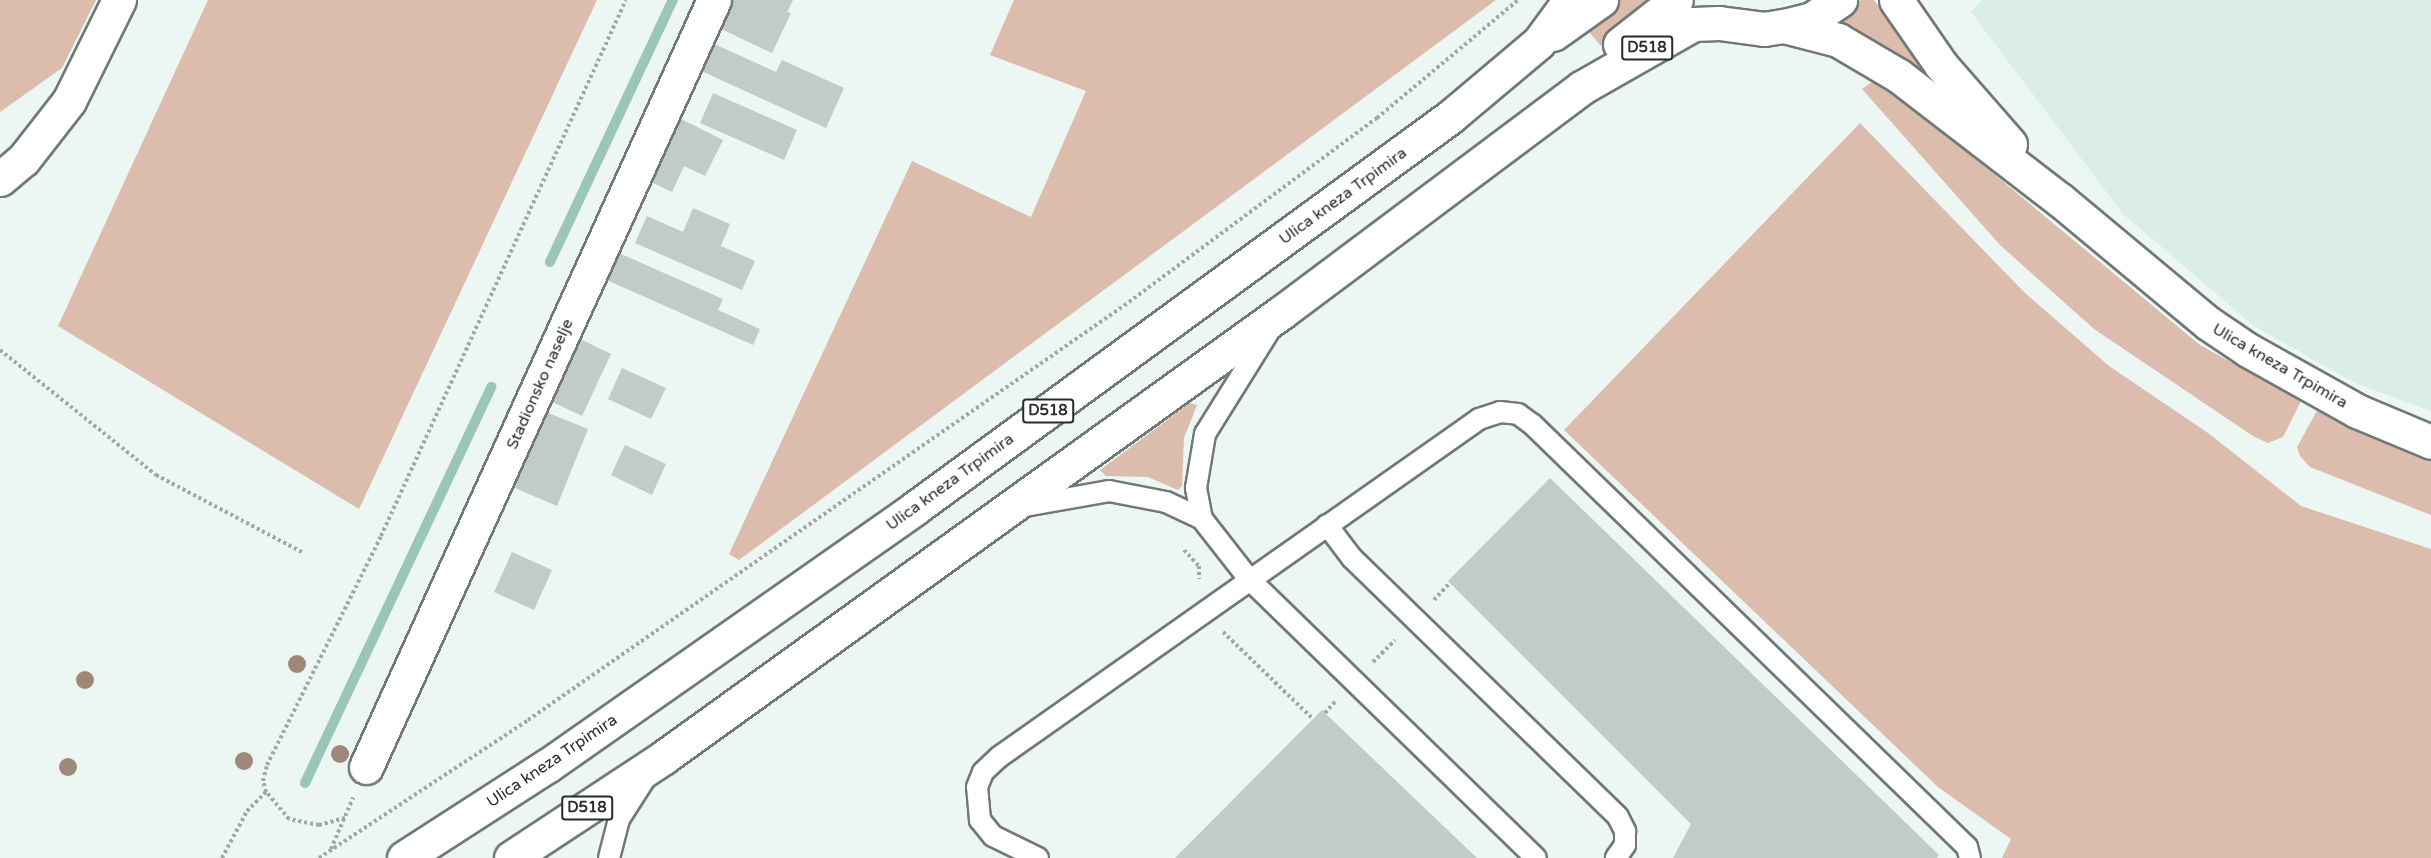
<!DOCTYPE html>
<html>
<head>
<meta charset="utf-8">
<style>
	body { margin:0 }
	#map { position:relative; width:2431px; height:858px; overflow:hidden; background:#ecf6f2; font-family:"Varela Round",sans-serif }
	div>[style] { position:absolute }
	[style*='--x'] { left:calc(var(--x)*1px); top:calc(var(--y)*1px); width:calc(var(--w)*1px); rotate:calc(var(--a)*1deg) }
	.built>* { inset:0; background:#daede7 }
	.green>* { inset:0; background:#dbbcad }
	.stream>* { height:10px; margin:-5px; padding:0 5px; transform-origin:5px; border-radius:5px; background:#9bc5b7 }
	.building>* { inset:0; background:#c1cbc8 }
	.path>* { height:4px; margin-top:-2px; transform-origin:0; background:repeating-linear-gradient(90deg,#a0a8a5 0 3px,transparent 0 6px) }
	.roads { filter:drop-shadow(2px 0 #707976) drop-shadow(-2px 0 #707976) drop-shadow(0 2px #707976) drop-shadow(0 -2px #707976) }
	.service>* { height:20px; margin:-10px; padding:0 10px; transform-origin:10px; border-radius:10px; background:#fff }
	.minor>* { height:33px; margin:-16.5px; padding:0 16.5px; transform-origin:16.5px; border-radius:16.5px; background:#fff }
	.primary>* { height:33px; margin:-16.5px; padding:0 16.5px; transform-origin:16.5px; border-radius:16.5px; background:#fff }
	.trees>* { width:18px; height:18px; margin:-9px; border-radius:50%; background:#9e8978 }
	span { translate:-50% -50%; white-space:nowrap; text-align:center; line-height:1.15; -webkit-text-stroke:6px #fff; paint-order:stroke }
	.shield-label span { padding:2px 4px; background:#fff; border:2px solid; border-radius:4px; -webkit-text-stroke-width:0 }
	.shield-label { font-size:15px; color:#272b2a; font-weight:700 }
	.street-label { font-size:16px; color:#272b2a }
</style>
</head>
<body>
<div id="map">
	<div class="built">
		<div style="clip-path:polygon(1982px 0,2431px 0,2431px 411px,2355px 383px,2254px 326px,2123px 214px,1971px 12px)"></div>
	</div>
	<div class="green">
		<div style="clip-path:polygon(0 0,96px 0,62px 68px,0 112px)"></div>
		<div style="clip-path:polygon(208px 0,597px 0,359px 509px,58px 326px)"></div>
		<div style="clip-path:polygon(1014px 0,1496px 0,739px 560px,729px 554px,912px 161px,1031px 217px,1086px 91px,990px 55px)"></div>
		<div style="clip-path:polygon(1613px 0,1652px 0,1601px 46px,1585px 27px)"></div>
		<div style="clip-path:polygon(1861px 0,1874px 0,1926px 73px,1919px 78px,1836px 20px)"></div>
		<div style="clip-path:polygon(1878px 78px,2200px 345px,2301px 401px,2283px 437px,2268px 443px,2253px 436px,2094px 329px,2000px 245px,1862px 89px)"></div>
		<div style="clip-path:polygon(1860px 123px,2024px 292px,2109px 366px,2208px 433px,2301px 506px,2431px 549px,2431px 858px,2002px 858px,2011px 839px,1938px 787px,1564px 430px)"></div>
		<div style="clip-path:polygon(1190px 403px,1197px 405px,1184px 438px,1182px 486px,1178px 490px,1148px 477px,1106px 476px,1100px 470px)"></div>
		<div style="clip-path:polygon(2318px 409px,2431px 460px,2431px 515px,2310px 467px,2300px 456px,2297px 447px)"></div>
	</div>
	<div class="stream">
		<div style="--x:550;--y:262;--w:289;--a:-64.9"></div>
		<div style="--x:305;--y:783;--w:438;--a:-64.8"></div>
	</div>
	<div class="building">
		<div style="clip-path:polygon(730px 0,793px 0,787px 12px,791px 13px,772px 53px,717px 27px)"></div>
		<div style="clip-path:polygon(710px 42px,776px 72px,782px 60px,844px 88px,826px 128px,697px 69px)"></div>
		<div style="clip-path:polygon(713px 93px,797px 130px,784px 160px,700px 123px)"></div>
		<div style="clip-path:polygon(675px 116px,723px 140px,705px 176px,684px 166px,672px 192px,645px 179px)"></div>
		<div style="clip-path:polygon(693px 208px,730px 224px,721px 246px,755px 261px,742px 290px,635px 243px,647px 216px,683px 232px)"></div>
		<div style="clip-path:polygon(612px 250px,723px 299px,718px 310px,760px 329px,753px 345px,600px 277px)"></div>
		<div style="clip-path:polygon(572px 335px,611px 354px,582px 416px,542px 397px)"></div>
		<div style="clip-path:polygon(622px 368px,666px 388px,651px 419px,608px 399px)"></div>
		<div style="clip-path:polygon(541px 410px,588px 429px,557px 506px,510px 486px)"></div>
		<div style="clip-path:polygon(625px 445px,666px 464px,652px 495px,611px 475px)"></div>
		<div style="clip-path:polygon(1550px 478px,1939px 855px,1937px 858px,1673px 858px,1691px 824px,1448px 581px)"></div>
		<div style="clip-path:polygon(512px 552px,552px 570px,534px 610px,494px 592px)"></div>
		<div style="clip-path:polygon(1322px 710px,1325px 713px,1477px 858px,1175px 858px)"></div>
	</div>
	<div class="path">
		<div style="--x:0;--y:350;--w:200;--a:38.7"></div>
		<div style="--x:156;--y:475;--w:165;--a:27.8"></div>
		<div style="--x:1184;--y:550;--w:22;--a:47"></div>
		<div style="--x:1199;--y:566;--w:13;--a:90"></div>
		<div style="--x:1434;--y:600;--w:23;--a:-47"></div>
		<div style="--x:1223;--y:632;--w:125;--a:44"></div>
		<div style="--x:1373;--y:662;--w:31;--a:-45"></div>
		<div style="--x:1325;--y:713;--w:15;--a:-48"></div>
		<div style="--x:345;--y:818;--w:27;--a:165"></div>
		<div style="--x:319;--y:825;--w:31;--a:-169"></div>
		<div style="--x:289;--y:819;--w:35;--a:-130"></div>
		<div style="--x:266;--y:792;--w:11;--a:-105"></div>
		<div style="--x:263;--y:781;--w:16;--a:-76"></div>
		<div style="--x:267;--y:765;--w:256;--a:-63.5"></div>
		<div style="--x:381;--y:536;--w:589;--a:-65.44"></div>
		<div style="--x:331;--y:849;--w:56;--a:-66.7"></div>
		<div style="--x:222;--y:858;--w:53;--a:-62"></div>
		<div style="--x:247;--y:811;--w:27;--a:-45"></div>
		<div style="--x:319;--y:858;--w:250;--a:-33.4"></div>
		<div style="--x:528;--y:720;--w:732;--a:-34.82"></div>
		<div style="--x:1129;--y:302;--w:309;--a:-36.6"></div>
		<div style="--x:1377;--y:118;--w:184;--a:-39.9"></div>
	</div>
	<div class="roads">
		<div class="service">
			<div style="--x:1025;--y:506;--w:85;--a:-10.1"></div>
			<div style="--x:1109;--y:491;--w:58;--a:10.9"></div>
			<div style="--x:1166;--y:502;--w:40;--a:25"></div>
			<div style="--x:1202;--y:519;--w:76;--a:51.9"></div>
			<div style="--x:1249;--y:579;--w:400;--a:44.2"></div>
			<div style="--x:1202;--y:519;--w:32;--a:-101"></div>
			<div style="--x:1196;--y:488;--w:55;--a:-80.5"></div>
			<div style="--x:1205;--y:434;--w:121;--a:-58.1"></div>
			<div style="--x:1327;--y:525;--w:41;--a:52.9"></div>
			<div style="--x:1352;--y:558;--w:371;--a:44.2"></div>
			<div style="--x:1618;--y:817;--w:16;--a:63"></div>
			<div style="--x:1625;--y:831;--w:14;--a:90"></div>
			<div style="--x:1625;--y:845;--w:16;--a:125"></div>
			<div style="--x:609;--y:858;--w:40;--a:-75.6"></div>
			<div style="--x:619;--y:819;--w:50;--a:-57.3"></div>
			<div style="--x:1038;--y:858;--w:50;--a:-153.9"></div>
			<div style="--x:993;--y:836;--w:21;--a:-129"></div>
			<div style="--x:980;--y:820;--w:33;--a:-95"></div>
			<div style="--x:977;--y:787;--w:16;--a:-68"></div>
			<div style="--x:983;--y:772;--w:22;--a:-43"></div>
			<div style="--x:999;--y:757;--w:587;--a:-35.15"></div>
			<div style="--x:1479;--y:419;--w:22;--a:-18"></div>
			<div style="--x:1500;--y:412;--w:18;--a:6"></div>
			<div style="--x:1518;--y:414;--w:17;--a:36"></div>
			<div style="--x:1532;--y:424;--w:607;--a:44.2"></div>
			<div style="--x:1967;--y:847;--w:11;--a:75"></div>
		</div>
		<div class="minor">
			<div style="--x:1896;--y:0;--w:79;--a:55.3"></div>
			<div style="--x:1941;--y:65;--w:105;--a:48.9"></div>
			<div style="--x:1784;--y:26;--w:56;--a:14.5"></div>
			<div style="--x:1838;--y:40;--w:71;--a:30.5"></div>
			<div style="--x:1899;--y:76;--w:202;--a:37.6"></div>
			<div style="--x:2059;--y:199;--w:194;--a:39.8"></div>
			<div style="--x:2208;--y:323;--w:48;--a:34"></div>
			<div style="--x:2248;--y:350;--w:125;--a:29.2"></div>
			<div style="--x:2357;--y:411;--w:80;--a:22.7"></div>
			<div style="--x:0;--y:179;--w:30;--a:-40"></div>
			<div style="--x:23;--y:160;--w:75;--a:-52.1"></div>
			<div style="--x:69;--y:101;--w:113;--a:-63.7"></div>
			<div style="--x:366;--y:767;--w:842;--a:-65.6"></div>
		</div>
		<div class="primary">
			<div style="--x:1553;--y:34;--w:59;--a:-35.3"></div>
			<div style="--x:1620;--y:44;--w:71;--a:-38.2"></div>
			<div style="--x:404;--y:858;--w:170;--a:-32.8"></div>
			<div style="--x:547;--y:766;--w:449;--a:-35"></div>
			<div style="--x:915;--y:508;--w:663;--a:-36.16"></div>
			<div style="--x:1450;--y:117;--w:116;--a:-40.1"></div>
			<div style="--x:1539;--y:42;--w:52;--a:-53.6"></div>
			<div style="--x:511;--y:858;--w:183;--a:-33.4"></div>
			<div style="--x:664;--y:757;--w:762;--a:-35.76"></div>
			<div style="--x:1282;--y:312;--w:374;--a:-36.8"></div>
			<div style="--x:1581;--y:88;--w:129;--a:-29.7"></div>
			<div style="--x:1693;--y:24;--w:26;--a:-2"></div>
			<div style="--x:1719;--y:23;--w:45;--a:7.6"></div>
			<div style="--x:1764;--y:29;--w:20;--a:-9"></div>
			<div style="--x:1784;--y:26;--w:29;--a:-14"></div>
			<div style="--x:1812;--y:19;--w:34;--a:-34"></div>
		</div>
	</div>
	<div class="trees">
		<div style="left:297px;top:664px"></div>
		<div style="left:85px;top:680px"></div>
		<div style="left:340px;top:754px"></div>
		<div style="left:244px;top:761px"></div>
		<div style="left:68px;top:767px"></div>
	</div>
	<div class="shield-label">
		<span style="left:1647px;top:48px">D518</span>
		<span style="left:1048px;top:411px">D518</span>
		<span style="left:587px;top:808px">D518</span>
	</div>
	<div class="street-label">
		<span style="left:1343px;top:196px;rotate:-36deg">Ulica kneza Trpimira</span>
		<span style="left:2280px;top:366px;rotate:30deg">Ulica kneza Trpimira</span>
		<span style="left:540px;top:384px;rotate:-66deg">Stadionsko naselje</span>
		<span style="left:950px;top:482px;rotate:-36deg">Ulica kneza Trpimira</span>
		<span style="left:552px;top:761px;rotate:-34deg">Ulica kneza Trpimira</span>
	</div>
</div>
</body>
</html>
